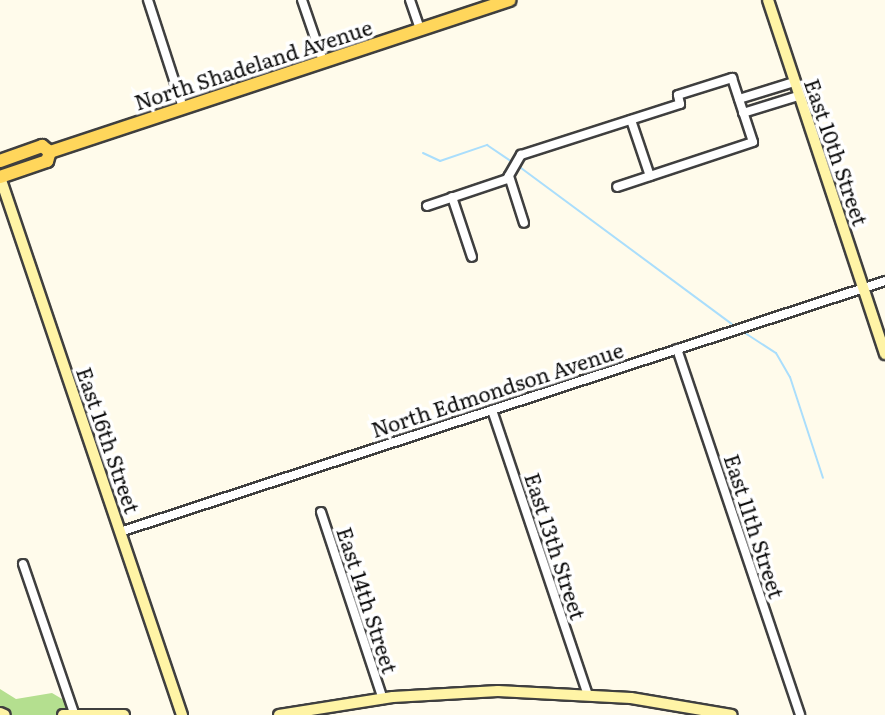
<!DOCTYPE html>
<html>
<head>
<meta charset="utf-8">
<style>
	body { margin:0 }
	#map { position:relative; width:885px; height:715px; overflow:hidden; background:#fffbeb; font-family:Literata,serif }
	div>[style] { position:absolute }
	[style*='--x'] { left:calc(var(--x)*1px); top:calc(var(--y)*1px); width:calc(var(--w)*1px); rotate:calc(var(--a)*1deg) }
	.forest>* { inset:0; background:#b4df8f }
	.stream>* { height:2px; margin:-1px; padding:0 1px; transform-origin:1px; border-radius:1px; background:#aadefc }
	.roads { filter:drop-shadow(2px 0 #3f3f3f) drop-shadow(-2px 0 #3f3f3f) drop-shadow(0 2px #3f3f3f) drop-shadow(0 -2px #3f3f3f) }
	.street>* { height:8px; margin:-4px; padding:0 4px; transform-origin:4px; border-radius:4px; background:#fff }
	.secondary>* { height:10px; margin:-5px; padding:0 5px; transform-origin:5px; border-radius:5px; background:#fff4a6 }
	.primary>* { height:12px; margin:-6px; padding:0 6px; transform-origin:6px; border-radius:6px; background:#ffd65b }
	span { translate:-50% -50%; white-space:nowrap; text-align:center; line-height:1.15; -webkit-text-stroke:7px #fff; paint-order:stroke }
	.street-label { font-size:21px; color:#0c0c0c }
</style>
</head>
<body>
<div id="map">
	<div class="forest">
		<div style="clip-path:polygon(0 689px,16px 699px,52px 693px,89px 715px,0 715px)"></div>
	</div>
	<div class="stream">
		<div style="--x:423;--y:153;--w:19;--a:25"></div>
		<div style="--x:440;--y:161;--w:50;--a:-18.8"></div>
		<div style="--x:487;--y:145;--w:27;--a:34"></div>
		<div style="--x:521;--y:168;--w:262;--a:36.5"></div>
		<div style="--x:745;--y:333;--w:37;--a:33"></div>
		<div style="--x:776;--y:353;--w:28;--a:60"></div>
		<div style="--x:790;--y:377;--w:106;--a:71.9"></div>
	</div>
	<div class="roads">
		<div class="street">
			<div style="--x:148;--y:0;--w:114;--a:72"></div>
			<div style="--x:302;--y:0;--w:65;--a:71"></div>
			<div style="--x:410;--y:0;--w:31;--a:71"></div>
			<div style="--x:739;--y:99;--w:58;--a:-17.2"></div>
			<div style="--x:743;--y:113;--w:58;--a:-17.2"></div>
			<div style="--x:631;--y:120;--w:59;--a:71.3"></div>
			<div style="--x:509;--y:176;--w:49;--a:72.3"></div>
			<div style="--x:452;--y:197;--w:63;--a:71.6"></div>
			<div style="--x:427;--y:206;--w:84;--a:-18.6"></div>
			<div style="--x:507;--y:179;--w:28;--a:-60"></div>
			<div style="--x:521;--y:155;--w:167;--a:-17.8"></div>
			<div style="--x:680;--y:104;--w:9;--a:-103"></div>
			<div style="--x:678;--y:95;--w:57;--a:-17.5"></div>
			<div style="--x:732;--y:78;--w:67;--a:71.8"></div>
			<div style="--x:753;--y:142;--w:143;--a:161.7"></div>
			<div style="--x:677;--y:349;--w:386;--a:71.4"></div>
			<div style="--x:492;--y:410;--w:299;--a:71.4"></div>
			<div style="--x:321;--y:512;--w:197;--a:71.7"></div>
			<div style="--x:120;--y:532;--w:805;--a:-18.16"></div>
			<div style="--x:23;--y:564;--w:157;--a:71.1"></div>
		</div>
		<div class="secondary">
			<div style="--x:768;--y:0;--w:373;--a:71.7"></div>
			<div style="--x:0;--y:177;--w:568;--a:71.31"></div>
			<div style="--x:0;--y:713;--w:5;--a:22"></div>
			<div style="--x:63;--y:715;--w:61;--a:0"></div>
			<div style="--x:279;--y:715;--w:115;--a:-9"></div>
			<div style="--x:393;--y:697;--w:105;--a:-3.3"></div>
			<div style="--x:498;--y:691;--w:133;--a:3"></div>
			<div style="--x:631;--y:698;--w:102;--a:9.6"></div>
		</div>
		<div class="primary">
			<div style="--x:50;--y:152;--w:484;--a:-18.3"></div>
			<div style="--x:0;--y:161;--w:45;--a:-19.7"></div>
			<div style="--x:42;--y:146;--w:10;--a:37"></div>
			<div style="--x:0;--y:177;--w:50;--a:-18.8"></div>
			<div style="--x:47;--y:161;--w:9;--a:-72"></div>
		</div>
	</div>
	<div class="street-label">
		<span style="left:253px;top:64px;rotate:-18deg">North Shadeland Avenue</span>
		<span style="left:837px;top:152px;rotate:71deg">East 10th Street</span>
		<span style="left:497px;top:389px;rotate:-18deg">North Edmondson Avenue</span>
		<span style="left:109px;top:440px;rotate:71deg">East 16th Street</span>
		<span style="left:755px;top:526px;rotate:72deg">East 11th Street</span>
		<span style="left:556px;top:546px;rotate:72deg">East 13th Street</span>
		<span style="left:368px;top:600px;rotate:72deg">East 14th Street</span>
	</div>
</div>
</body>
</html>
